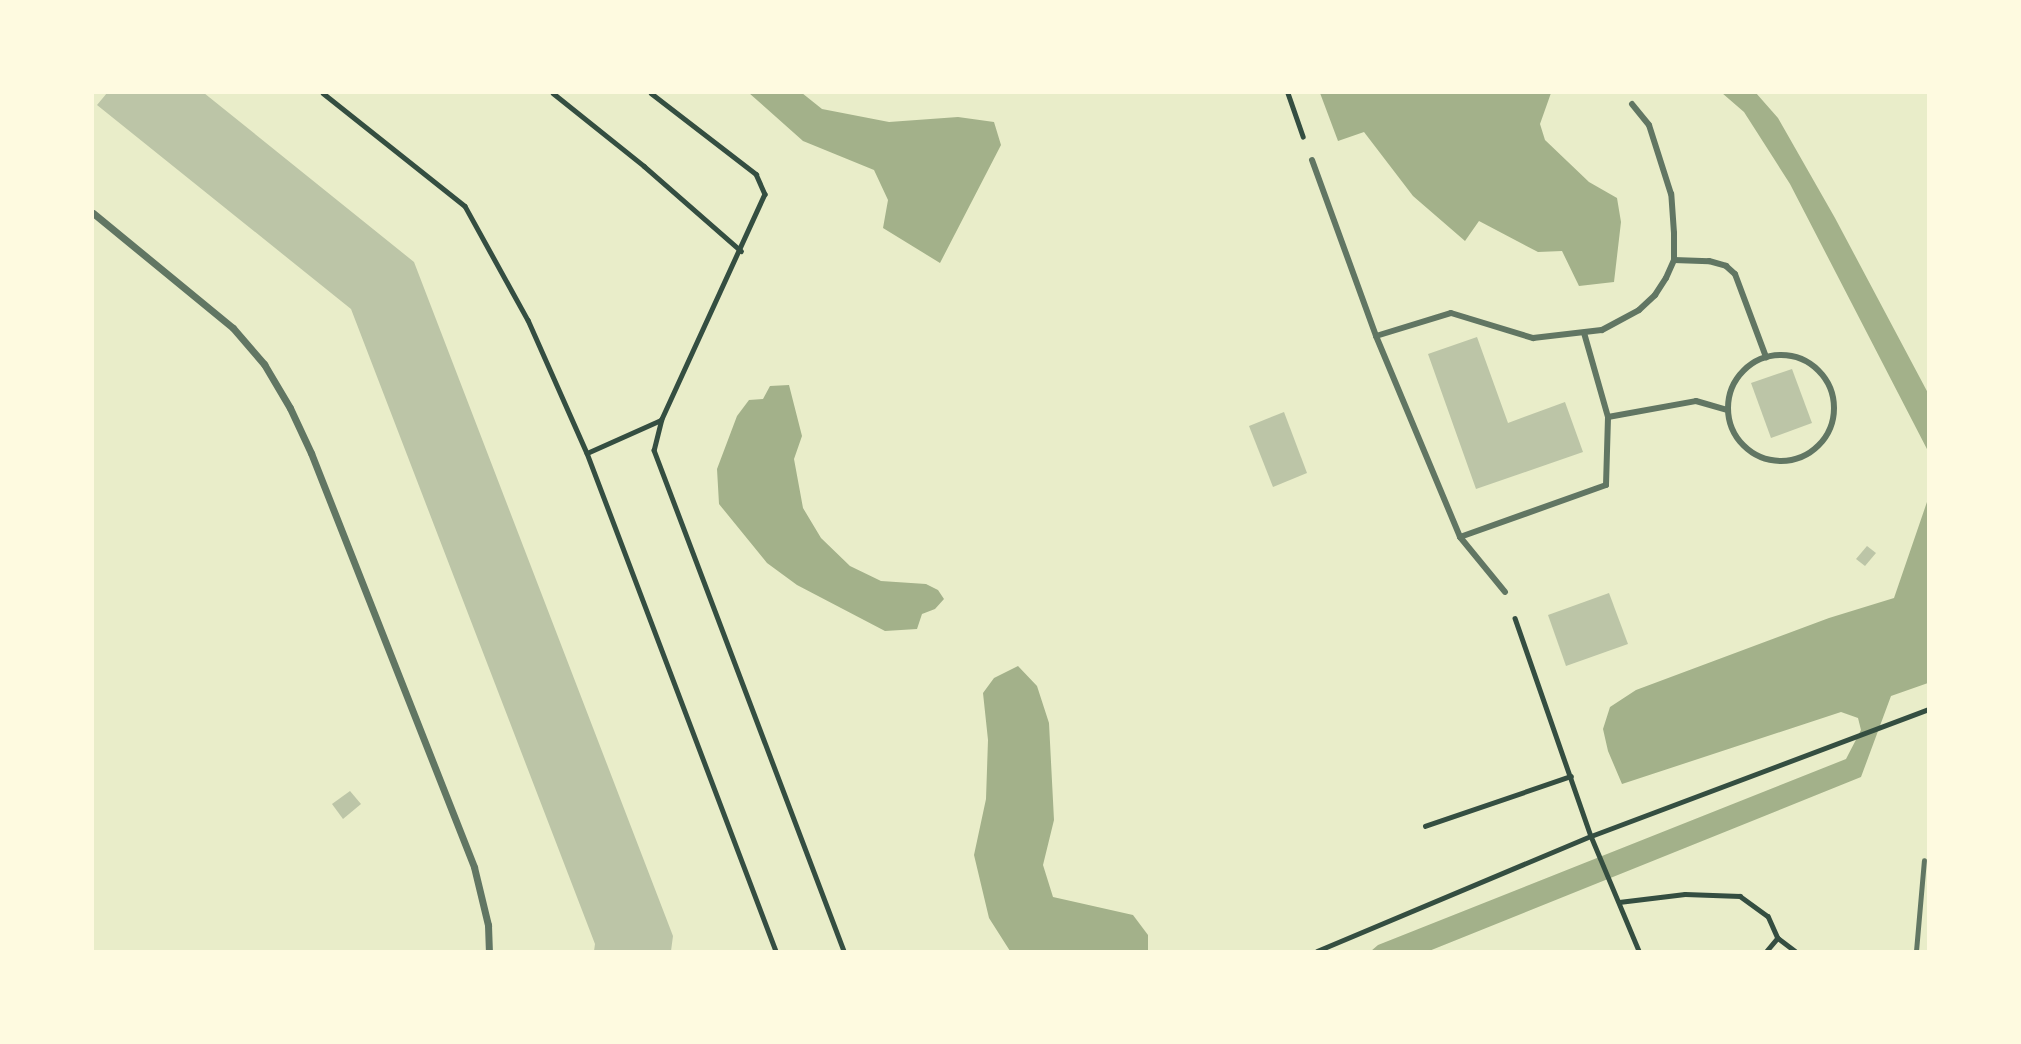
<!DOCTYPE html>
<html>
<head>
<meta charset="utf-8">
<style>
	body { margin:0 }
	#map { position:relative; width:2021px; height:1044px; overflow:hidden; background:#e9edc9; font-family:"Varela Round",sans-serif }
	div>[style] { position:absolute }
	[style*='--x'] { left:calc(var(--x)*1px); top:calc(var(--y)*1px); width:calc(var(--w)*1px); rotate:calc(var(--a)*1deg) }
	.water>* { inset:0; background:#a3b18a }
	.building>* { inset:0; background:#bcc5a7 }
	.path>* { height:4.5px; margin:-2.25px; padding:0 2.25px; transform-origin:2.25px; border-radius:2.25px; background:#344e41 }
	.service>* { height:5px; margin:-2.5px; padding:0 2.5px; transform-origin:2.5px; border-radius:2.5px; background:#617663 }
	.pedestrian>* { height:6px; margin:-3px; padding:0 3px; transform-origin:3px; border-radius:3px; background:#617663 }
	.pedestrian>.ring { margin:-3px; padding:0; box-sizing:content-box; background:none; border:6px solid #617663; border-radius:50% }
	.minor>* { height:7px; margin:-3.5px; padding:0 3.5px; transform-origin:3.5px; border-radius:3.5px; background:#617663 }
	span { translate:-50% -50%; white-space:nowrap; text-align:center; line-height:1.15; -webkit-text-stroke:7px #fefae0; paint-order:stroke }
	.frame { position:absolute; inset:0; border:94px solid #fefae0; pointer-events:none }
</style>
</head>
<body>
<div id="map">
	<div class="water">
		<div style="clip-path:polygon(749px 93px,802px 93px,822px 109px,889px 122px,958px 117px,994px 122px,1001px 145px,940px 263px,883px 228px,888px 200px,874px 170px,803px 141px)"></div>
		<div style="clip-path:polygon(1320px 93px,1551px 93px,1540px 124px,1545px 140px,1589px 182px,1617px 198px,1621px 222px,1614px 282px,1579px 286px,1562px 251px,1538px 252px,1479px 221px,1465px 241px,1413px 196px,1364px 132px,1338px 141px)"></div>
		<div style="clip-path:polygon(1722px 93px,1756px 93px,1778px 118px,1835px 218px,1928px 393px,1928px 451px,1790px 184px,1744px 112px)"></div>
		<div style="clip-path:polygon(789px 385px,802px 436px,794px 459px,803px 508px,821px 538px,850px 566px,881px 581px,926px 584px,938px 590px,944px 599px,935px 609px,922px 614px,917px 629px,885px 631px,797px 585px,767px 563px,719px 504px,717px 469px,737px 416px,749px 400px,763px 399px,770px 386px)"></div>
		<div style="clip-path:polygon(1928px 499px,1928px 683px,1891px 696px,1861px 777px,1429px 951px,1371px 951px,1378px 945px,1846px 759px,1861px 730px,1858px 718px,1841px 712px,1622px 784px,1608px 751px,1603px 729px,1610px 707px,1636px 690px,1829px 618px,1894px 598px)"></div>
		<div style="clip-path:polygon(1018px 666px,1037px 686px,1049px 723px,1054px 820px,1043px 865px,1053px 897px,1133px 915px,1148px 935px,1148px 951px,1010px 951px,989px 918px,974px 855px,986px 799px,988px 740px,983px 693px,994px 678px)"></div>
	</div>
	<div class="building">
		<div style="clip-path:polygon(107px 93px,204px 93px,414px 262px,673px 936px,671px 951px,594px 951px,595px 944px,351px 309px,97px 105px)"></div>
		<div style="clip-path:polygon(1477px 337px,1508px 423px,1565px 402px,1583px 452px,1476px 489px,1428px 354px)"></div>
		<div style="clip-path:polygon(1792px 369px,1812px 423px,1771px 438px,1751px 383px)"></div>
		<div style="clip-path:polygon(1284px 412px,1307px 473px,1273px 487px,1249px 426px)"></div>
		<div style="clip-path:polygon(1867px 546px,1876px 553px,1865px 566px,1856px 559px)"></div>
		<div style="clip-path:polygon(1609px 593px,1628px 644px,1566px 666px,1548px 615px)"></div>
		<div style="clip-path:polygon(350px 791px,361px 804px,343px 819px,332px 804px)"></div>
	</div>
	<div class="path">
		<div style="--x:323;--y:93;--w:181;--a:38.5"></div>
		<div style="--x:465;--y:206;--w:130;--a:61.1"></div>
		<div style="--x:528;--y:320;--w:145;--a:66.1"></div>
		<div style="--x:587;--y:453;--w:533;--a:69.22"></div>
		<div style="--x:553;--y:93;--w:117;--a:38.7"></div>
		<div style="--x:644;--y:166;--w:129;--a:41.2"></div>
		<div style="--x:651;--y:93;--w:133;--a:37.6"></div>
		<div style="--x:756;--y:174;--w:22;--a:66"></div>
		<div style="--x:765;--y:194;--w:247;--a:114.6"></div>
		<div style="--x:662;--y:419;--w:32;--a:104"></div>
		<div style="--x:654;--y:450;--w:536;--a:69.23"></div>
		<div style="--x:1288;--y:93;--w:46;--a:70.8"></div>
		<div style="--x:587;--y:453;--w:81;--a:-24"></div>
		<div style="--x:1515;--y:618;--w:231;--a:70.8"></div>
		<div style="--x:1591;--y:836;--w:125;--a:67.3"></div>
		<div style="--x:1425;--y:826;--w:154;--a:-18.9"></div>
		<div style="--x:1619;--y:902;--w:66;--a:-6.9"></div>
		<div style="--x:1685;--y:894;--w:55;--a:2.1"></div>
		<div style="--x:1740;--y:896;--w:34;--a:36"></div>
		<div style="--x:1768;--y:916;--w:24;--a:66"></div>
		<div style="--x:1778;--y:938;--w:17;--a:130"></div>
		<div style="--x:1778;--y:938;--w:21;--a:37"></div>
		<div style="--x:1317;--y:951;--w:297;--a:-22.8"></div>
		<div style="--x:1591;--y:836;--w:360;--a:-20.6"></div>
	</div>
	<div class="service">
		<div style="--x:1916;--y:951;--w:91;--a:-85"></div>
	</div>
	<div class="pedestrian">
		<div style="--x:1312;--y:160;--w:187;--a:70"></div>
		<div style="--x:1376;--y:336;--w:218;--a:67.3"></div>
		<div style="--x:1460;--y:537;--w:71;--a:50.7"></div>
		<div style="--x:1674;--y:260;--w:35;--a:2"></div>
		<div style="--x:1709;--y:261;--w:18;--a:16"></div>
		<div style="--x:1726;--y:266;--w:12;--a:42"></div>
		<div style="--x:1735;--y:274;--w:89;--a:69.5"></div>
		<div style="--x:1376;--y:336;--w:78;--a:-17"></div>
		<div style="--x:1451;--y:313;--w:86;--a:17"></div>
		<div style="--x:1533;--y:338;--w:69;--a:-6.6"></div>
		<div style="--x:1602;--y:330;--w:42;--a:-28.4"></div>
		<div style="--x:1639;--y:310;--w:22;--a:-43"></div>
		<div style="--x:1655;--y:295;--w:20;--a:-57"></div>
		<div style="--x:1666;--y:278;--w:20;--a:-66"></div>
		<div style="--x:1674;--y:260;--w:27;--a:-90"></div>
		<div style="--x:1674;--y:233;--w:39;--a:-94"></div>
		<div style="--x:1671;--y:194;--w:72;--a:-107.7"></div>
		<div style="--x:1649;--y:125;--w:27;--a:-129"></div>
		<div class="ring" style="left:1728px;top:355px;width:100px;height:100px"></div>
		<div style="--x:1608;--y:417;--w:89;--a:-10.3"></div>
		<div style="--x:1696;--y:401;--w:33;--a:16"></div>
		<div style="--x:1460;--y:537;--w:155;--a:-19.6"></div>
		<div style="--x:1606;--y:485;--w:68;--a:-88.3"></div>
		<div style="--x:1608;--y:417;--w:87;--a:-105.9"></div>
	</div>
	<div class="minor">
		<div style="--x:93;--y:213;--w:181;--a:39.4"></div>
		<div style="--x:233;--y:328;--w:48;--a:49.3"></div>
		<div style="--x:264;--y:364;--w:51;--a:59.4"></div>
		<div style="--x:290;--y:408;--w:50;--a:65"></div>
		<div style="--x:311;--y:453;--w:445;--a:68.5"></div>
		<div style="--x:474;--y:867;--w:60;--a:76.4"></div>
		<div style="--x:488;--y:925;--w:26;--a:88"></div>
	</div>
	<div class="frame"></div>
</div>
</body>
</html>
